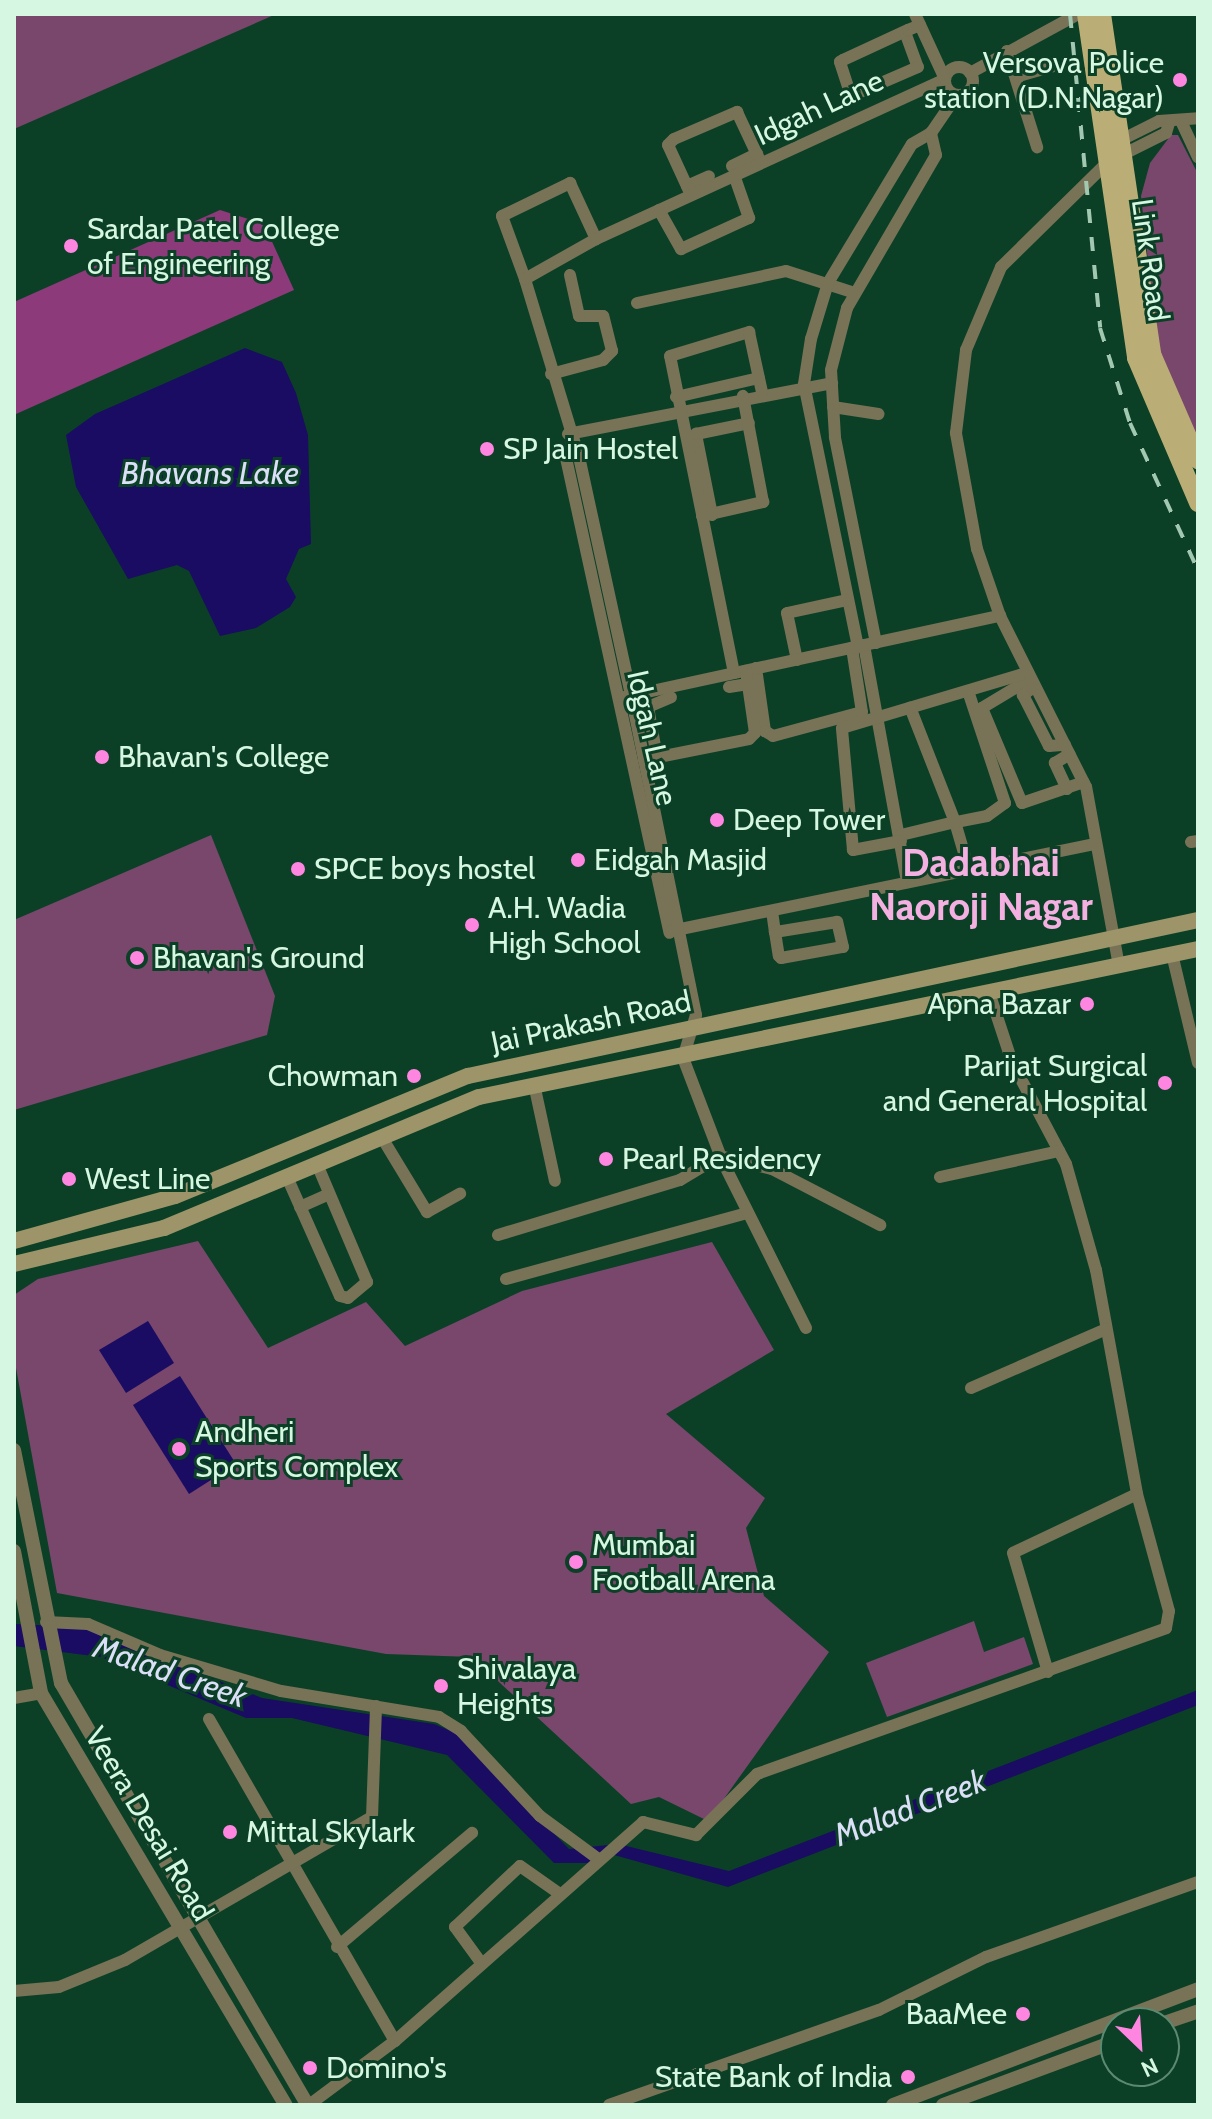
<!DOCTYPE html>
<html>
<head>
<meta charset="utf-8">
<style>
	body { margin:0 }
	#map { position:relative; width:1212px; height:2119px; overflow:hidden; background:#0b4026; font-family:Cabin,sans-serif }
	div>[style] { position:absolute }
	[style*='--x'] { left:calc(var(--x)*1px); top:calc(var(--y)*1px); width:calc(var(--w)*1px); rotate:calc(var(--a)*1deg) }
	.green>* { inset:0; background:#79466c }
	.forest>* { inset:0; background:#8d3a7a }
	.water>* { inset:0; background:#190c62 }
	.minor>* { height:12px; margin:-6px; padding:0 6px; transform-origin:6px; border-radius:6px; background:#787257 }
	.minor>.ring { margin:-6px; padding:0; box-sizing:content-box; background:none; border:12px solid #787257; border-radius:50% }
	.tertiary>* { height:14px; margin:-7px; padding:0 7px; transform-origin:7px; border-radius:7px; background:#787257 }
	.secondary>* { height:16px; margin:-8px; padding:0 8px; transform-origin:8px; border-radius:8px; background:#9d9469 }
	.primary>* { height:18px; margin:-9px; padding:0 9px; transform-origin:9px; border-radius:9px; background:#baae76 }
	.rail>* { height:4px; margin-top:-2px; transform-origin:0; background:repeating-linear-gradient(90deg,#a2c8b1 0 14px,transparent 0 28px) }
	.dots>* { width:22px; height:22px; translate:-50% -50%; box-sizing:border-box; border:4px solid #0b4026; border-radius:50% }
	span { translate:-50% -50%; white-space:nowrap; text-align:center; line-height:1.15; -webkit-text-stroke:6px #0b4026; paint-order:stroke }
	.poi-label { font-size:30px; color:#d6f7e1 }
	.right { translate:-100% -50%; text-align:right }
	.left { translate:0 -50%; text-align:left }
	.street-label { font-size:30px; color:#d6f7e1 }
	.water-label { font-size:32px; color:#dbe0f8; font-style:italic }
	.district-label { font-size:38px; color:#f3b0e1; font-weight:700 }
	.frame { position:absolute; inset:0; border:16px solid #d6f7e1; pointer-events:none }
	.north { position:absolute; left:1100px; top:2007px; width:80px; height:80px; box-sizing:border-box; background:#0b4026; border:2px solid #5c8971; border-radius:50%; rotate:155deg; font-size:22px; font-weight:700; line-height:32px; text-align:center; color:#d6f7e1 }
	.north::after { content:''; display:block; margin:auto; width:28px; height:36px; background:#fe86e1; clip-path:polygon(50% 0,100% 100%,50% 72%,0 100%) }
</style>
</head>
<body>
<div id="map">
	<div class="green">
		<div style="clip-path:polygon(14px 14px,274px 14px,274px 15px,14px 129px)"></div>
		<div style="clip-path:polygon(1171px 135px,1178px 135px,1198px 174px,1198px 444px,1157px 345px,1141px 196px,1150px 163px)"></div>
		<div style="clip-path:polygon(211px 835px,275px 996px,267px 1035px,14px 1110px,14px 920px)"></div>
		<div style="clip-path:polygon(198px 1241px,268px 1348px,366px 1302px,405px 1346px,522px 1291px,712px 1242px,774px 1350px,666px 1414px,765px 1498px,746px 1528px,764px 1596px,829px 1652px,708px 1821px,659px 1797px,631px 1804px,472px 1657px,386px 1654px,57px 1593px,14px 1357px,14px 1295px,38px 1279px)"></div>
		<div style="clip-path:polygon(974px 1621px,984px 1652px,1024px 1637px,1033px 1664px,887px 1717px,866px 1663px)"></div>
	</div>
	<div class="forest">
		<div style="clip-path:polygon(220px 210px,264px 224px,294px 290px,16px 414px,14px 302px)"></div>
	</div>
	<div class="water">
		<div style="clip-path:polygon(245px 348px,282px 362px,296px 393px,308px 435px,311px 544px,299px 549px,286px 579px,296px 597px,290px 607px,256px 628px,220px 636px,189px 571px,177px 565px,128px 579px,76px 487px,66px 435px,95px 414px)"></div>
		<div style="clip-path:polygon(148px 1321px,174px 1363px,126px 1393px,99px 1350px)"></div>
		<div style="clip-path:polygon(180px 1376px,236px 1464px,189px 1494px,133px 1405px)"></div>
		<div style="clip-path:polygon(14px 1624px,83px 1627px,262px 1698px,434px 1724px,456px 1733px,569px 1849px,618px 1844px,729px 1871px,1198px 1690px,1198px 1705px,728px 1887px,607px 1853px,588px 1863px,554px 1863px,447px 1755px,292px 1718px,246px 1718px,101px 1657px,14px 1646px)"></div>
	</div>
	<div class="minor">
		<div style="--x:905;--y:32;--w:37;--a:70"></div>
		<div style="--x:918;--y:67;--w:73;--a:156.6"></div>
		<div style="--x:851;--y:96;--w:36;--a:-108"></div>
		<div style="--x:840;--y:62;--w:4;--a:-34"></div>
		<div style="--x:843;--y:60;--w:72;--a:-24.8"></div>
		<div style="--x:908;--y:30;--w:13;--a:-23"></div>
		<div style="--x:1007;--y:51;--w:101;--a:72.6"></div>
		<div class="ring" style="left:945px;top:67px;width:16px;height:16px"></div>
		<div style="--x:970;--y:73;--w:123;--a:-28.6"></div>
		<div style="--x:1019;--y:76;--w:36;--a:-16"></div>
		<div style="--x:1181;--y:121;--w:40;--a:65"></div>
		<div style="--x:1115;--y:143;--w:49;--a:-26.6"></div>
		<div style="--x:1159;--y:121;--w:39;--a:-4"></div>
		<div style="--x:732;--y:166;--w:28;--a:-26"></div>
		<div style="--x:687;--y:186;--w:24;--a:-24"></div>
		<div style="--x:691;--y:195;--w:55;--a:-114.7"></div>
		<div style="--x:668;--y:145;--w:8;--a:-45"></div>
		<div style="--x:674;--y:139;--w:69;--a:-23.2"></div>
		<div style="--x:737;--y:112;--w:56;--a:64.8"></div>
		<div style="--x:659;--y:210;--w:45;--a:60.6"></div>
		<div style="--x:681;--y:249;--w:75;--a:-24.5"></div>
		<div style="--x:749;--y:218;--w:46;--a:-109.2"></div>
		<div style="--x:525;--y:279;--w:67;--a:-110.1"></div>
		<div style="--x:502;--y:216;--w:76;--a:-25.9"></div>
		<div style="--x:570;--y:183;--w:62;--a:65.1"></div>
		<div style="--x:637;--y:303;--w:152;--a:-12.1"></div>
		<div style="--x:786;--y:271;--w:72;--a:17.7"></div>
		<div style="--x:551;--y:374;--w:54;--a:-15.1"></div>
		<div style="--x:603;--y:360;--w:13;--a:-45"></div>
		<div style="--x:612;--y:351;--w:36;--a:-104"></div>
		<div style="--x:603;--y:316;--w:24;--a:180"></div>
		<div style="--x:579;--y:316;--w:42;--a:-102.4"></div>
		<div style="--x:676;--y:397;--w:85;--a:-12.9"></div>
		<div style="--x:833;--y:407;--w:46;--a:8.8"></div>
		<div style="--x:568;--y:434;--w:269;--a:-10.9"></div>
		<div style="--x:571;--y:444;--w:15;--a:110"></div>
		<div style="--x:566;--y:458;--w:486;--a:77.7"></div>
		<div style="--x:712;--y:515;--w:83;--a:-101.2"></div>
		<div style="--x:696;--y:434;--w:54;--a:-11.7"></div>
		<div style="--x:702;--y:516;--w:63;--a:-12.9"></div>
		<div style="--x:763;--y:502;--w:108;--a:-100.7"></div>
		<div style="--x:876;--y:643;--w:210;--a:-101.3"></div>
		<div style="--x:835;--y:437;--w:67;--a:-93.4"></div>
		<div style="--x:831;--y:370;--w:64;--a:-75.5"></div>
		<div style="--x:847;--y:308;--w:177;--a:-59.8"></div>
		<div style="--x:936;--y:155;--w:23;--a:-103"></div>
		<div style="--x:864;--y:645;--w:241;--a:79.7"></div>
		<div style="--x:858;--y:647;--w:268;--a:-101.6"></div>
		<div style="--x:804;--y:384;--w:46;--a:-81.2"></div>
		<div style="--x:811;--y:339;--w:59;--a:-73.1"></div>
		<div style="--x:828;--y:283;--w:162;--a:-58.9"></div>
		<div style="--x:912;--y:144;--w:22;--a:-30"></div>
		<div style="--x:931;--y:133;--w:46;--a:-55.6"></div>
		<div style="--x:797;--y:660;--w:48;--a:-102"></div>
		<div style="--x:787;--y:613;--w:61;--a:-12.2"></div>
		<div style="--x:756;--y:668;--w:64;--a:81.9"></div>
		<div style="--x:765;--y:731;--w:9;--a:32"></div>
		<div style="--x:773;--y:736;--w:92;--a:-15.1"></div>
		<div style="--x:862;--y:712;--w:65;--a:-98.9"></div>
		<div style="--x:734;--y:673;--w:323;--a:-101.4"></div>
		<div style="--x:670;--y:356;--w:83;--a:-16.9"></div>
		<div style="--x:749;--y:332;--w:61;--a:77.8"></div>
		<div style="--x:1030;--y:679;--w:56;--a:148.9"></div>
		<div style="--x:982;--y:708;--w:103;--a:67.2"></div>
		<div style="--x:1022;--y:803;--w:65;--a:-18.7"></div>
		<div style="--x:729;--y:687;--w:19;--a:-9"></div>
		<div style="--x:1034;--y:687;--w:14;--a:144"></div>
		<div style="--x:1023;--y:695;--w:57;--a:63"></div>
		<div style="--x:1049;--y:746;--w:16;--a:-4"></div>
		<div style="--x:968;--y:691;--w:118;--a:71.7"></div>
		<div style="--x:1005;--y:803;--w:22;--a:144"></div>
		<div style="--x:987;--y:816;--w:33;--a:169"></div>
		<div style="--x:955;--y:822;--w:50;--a:73.7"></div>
		<div style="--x:624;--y:697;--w:385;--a:-12.2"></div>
		<div style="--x:657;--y:757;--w:51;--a:-100.2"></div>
		<div style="--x:648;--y:707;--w:25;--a:-23"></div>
		<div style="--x:644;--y:760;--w:107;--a:-11.3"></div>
		<div style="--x:749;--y:739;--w:8;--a:-45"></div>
		<div style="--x:755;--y:733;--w:63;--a:-98.3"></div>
		<div style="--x:1067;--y:789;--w:29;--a:-115"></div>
		<div style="--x:1055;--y:763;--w:17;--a:-31"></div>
		<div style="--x:901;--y:835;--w:56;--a:-13.5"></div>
		<div style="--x:955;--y:822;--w:123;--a:-111.4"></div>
		<div style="--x:901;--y:841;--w:49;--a:169.4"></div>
		<div style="--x:853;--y:850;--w:122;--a:-95.2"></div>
		<div style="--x:842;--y:728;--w:192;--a:-16.6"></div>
		<div style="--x:1191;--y:842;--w:7;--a:-8"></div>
		<div style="--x:772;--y:911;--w:21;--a:82"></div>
		<div style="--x:775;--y:932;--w:24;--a:81"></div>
		<div style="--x:779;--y:956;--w:3;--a:45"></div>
		<div style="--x:781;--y:958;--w:63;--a:-10.1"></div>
		<div style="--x:843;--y:947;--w:26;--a:-103"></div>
		<div style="--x:837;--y:922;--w:63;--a:170.8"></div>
		<div style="--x:671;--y:931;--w:433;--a:-11.6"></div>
		<div style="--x:1172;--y:954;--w:112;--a:76.6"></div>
		<div style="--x:1119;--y:966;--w:182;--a:-100.4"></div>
		<div style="--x:1086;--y:787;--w:191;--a:-116.7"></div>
		<div style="--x:1000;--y:616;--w:71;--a:-108.9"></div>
		<div style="--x:977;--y:549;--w:118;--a:-100.3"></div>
		<div style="--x:956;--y:433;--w:84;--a:-83.1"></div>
		<div style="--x:966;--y:350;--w:90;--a:-67.1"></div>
		<div style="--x:1001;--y:267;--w:150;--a:-44.5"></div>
		<div style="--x:1108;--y:162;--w:65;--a:-26.6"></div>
		<div style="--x:1166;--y:133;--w:10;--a:-73"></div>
		<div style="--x:989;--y:992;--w:74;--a:71.8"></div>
		<div style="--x:1012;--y:1062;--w:115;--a:62.1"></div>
		<div style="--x:1066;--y:1164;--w:110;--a:74.2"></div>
		<div style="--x:1096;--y:1270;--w:228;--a:79.6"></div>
		<div style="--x:1137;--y:1494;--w:137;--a:154.6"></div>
		<div style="--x:1013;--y:1553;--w:124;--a:73.6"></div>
		<div style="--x:534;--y:1084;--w:99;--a:77.8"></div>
		<div style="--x:381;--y:1136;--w:89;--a:58.8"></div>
		<div style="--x:427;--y:1212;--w:38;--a:-29"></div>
		<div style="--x:287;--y:1177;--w:130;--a:66"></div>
		<div style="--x:340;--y:1296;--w:8;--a:14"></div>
		<div style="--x:348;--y:1298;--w:25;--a:-40"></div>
		<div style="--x:367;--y:1282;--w:128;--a:-113"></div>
		<div style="--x:940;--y:1177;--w:122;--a:-12.3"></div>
		<div style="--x:300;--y:1207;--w:32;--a:-24"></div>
		<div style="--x:498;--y:1235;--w:190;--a:-16.8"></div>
		<div style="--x:680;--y:1180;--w:47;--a:-31"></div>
		<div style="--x:720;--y:1156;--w:54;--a:14"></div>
		<div style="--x:772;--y:1169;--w:122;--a:27.4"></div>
		<div style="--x:506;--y:1279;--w:250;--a:-15.3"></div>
		<div style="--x:806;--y:1328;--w:188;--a:-116.6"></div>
		<div style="--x:722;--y:1160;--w:109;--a:-110.9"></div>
		<div style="--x:683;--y:1058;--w:45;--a:-73.2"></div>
		<div style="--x:696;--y:1015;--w:327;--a:-101.5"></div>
		<div style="--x:631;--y:695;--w:244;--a:-102.3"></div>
		<div style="--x:579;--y:457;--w:186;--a:-106.9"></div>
		<div style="--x:525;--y:279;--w:81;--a:-29.4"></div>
		<div style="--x:596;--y:239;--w:384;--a:-24.6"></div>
		<div style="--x:945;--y:79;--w:72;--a:-114.8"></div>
		<div style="--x:971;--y:1388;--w:147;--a:-23.6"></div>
		<div style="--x:46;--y:1622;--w:42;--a:2.7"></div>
		<div style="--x:88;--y:1624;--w:78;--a:23.3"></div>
		<div style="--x:160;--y:1655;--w:126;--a:16.6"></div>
		<div style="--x:281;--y:1691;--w:160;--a:9.3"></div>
		<div style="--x:439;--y:1717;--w:26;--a:32"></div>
		<div style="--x:461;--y:1731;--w:116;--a:47.1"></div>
		<div style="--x:540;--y:1816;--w:71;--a:36.4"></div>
		<div style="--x:14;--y:1698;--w:27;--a:-10"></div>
		<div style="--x:209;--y:1719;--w:372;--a:60"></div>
		<div style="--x:337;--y:1947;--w:177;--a:-40.2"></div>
		<div style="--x:482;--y:1964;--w:46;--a:-126.1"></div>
		<div style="--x:455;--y:1927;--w:89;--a:-43.2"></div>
		<div style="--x:520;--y:1866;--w:49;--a:35"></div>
		<div style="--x:14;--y:1991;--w:45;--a:-5.1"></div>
		<div style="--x:59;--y:1987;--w:71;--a:-22.2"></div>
		<div style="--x:125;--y:1960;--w:285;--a:-30.1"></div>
		<div style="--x:372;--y:1817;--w:111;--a:-87.9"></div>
		<div style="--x:309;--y:2105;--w:107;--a:-36.7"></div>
		<div style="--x:395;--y:2041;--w:331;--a:-41.4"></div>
		<div style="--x:643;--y:1822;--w:55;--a:13.8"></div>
		<div style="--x:696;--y:1835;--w:86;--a:-45"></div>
		<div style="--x:757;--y:1774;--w:434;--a:-19.6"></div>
		<div style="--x:1166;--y:1628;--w:17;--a:-80"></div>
		<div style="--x:1169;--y:1611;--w:121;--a:-105.3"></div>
		<div style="--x:609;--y:2105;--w:286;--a:-19.4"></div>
		<div style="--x:879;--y:2010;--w:119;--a:-26.4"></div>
		<div style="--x:986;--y:1957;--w:225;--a:-19.5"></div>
	</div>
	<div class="tertiary">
		<div style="--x:14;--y:1450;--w:238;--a:78.6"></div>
		<div style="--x:61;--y:1683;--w:489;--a:59.7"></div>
		<div style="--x:14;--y:1551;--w:145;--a:79.2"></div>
		<div style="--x:41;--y:1693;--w:479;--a:59.3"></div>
		<div style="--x:1164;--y:2023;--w:36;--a:-19"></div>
		<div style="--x:893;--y:2105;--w:326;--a:-20.8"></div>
		<div style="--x:943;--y:2105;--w:184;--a:-20.3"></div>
	</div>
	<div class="secondary">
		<div style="--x:14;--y:1241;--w:167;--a:-15.6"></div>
		<div style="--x:175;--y:1196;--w:317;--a:-22.3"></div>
		<div style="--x:468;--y:1076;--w:746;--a:-12.06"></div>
		<div style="--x:14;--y:1264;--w:154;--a:-13.5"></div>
		<div style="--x:164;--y:1228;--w:341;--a:-22.6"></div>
		<div style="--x:479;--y:1097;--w:734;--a:-11.63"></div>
	</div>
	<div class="primary">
		<div style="--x:1086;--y:14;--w:348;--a:81.7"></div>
		<div style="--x:1136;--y:358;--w:158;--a:66.8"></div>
		<div style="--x:1102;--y:14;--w:344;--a:81.6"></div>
		<div style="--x:1152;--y:354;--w:116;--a:66.5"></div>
	</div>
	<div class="rail">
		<div style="--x:1070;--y:14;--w:315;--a:84.5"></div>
		<div style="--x:1100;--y:328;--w:100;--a:72.5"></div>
		<div style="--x:1130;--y:423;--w:162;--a:65.2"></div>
	</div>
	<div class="dots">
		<div style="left:1180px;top:80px;background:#fe86e1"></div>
		<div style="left:71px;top:246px;background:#fe86e1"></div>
		<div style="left:487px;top:449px;background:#fe86e1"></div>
		<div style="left:102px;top:757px;background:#fe86e1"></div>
		<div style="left:717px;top:820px;background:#fe86e1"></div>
		<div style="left:578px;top:860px;background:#fe86e1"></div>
		<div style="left:298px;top:869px;background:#fe86e1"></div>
		<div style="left:472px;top:925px;background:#fe86e1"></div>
		<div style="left:137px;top:958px;background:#fe86e1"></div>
		<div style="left:1087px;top:1004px;background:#fe86e1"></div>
		<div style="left:414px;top:1076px;background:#fe86e1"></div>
		<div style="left:1165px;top:1083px;background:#fe86e1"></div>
		<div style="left:606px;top:1159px;background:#fe86e1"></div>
		<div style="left:69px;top:1179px;background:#fe86e1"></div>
		<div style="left:179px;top:1449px;background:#fe86e1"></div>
		<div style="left:576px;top:1562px;background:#fe86e1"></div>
		<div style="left:441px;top:1686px;background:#fe86e1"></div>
		<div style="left:230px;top:1832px;background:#fe86e1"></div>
		<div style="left:1023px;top:2014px;background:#fe86e1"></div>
		<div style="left:310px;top:2068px;background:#fe86e1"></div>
		<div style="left:908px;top:2077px;background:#fe86e1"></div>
	</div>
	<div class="poi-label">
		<span class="right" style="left:1164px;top:80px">Versova Police<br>station (D.N.Nagar)</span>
		<span class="left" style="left:87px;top:246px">Sardar Patel College<br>of Engineering</span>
		<span class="left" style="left:503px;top:449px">SP Jain Hostel</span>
		<span class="left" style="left:118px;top:757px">Bhavan's College</span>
		<span class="left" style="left:733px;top:820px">Deep Tower</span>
		<span class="left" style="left:594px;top:860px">Eidgah Masjid</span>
		<span class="left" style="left:314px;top:869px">SPCE boys hostel</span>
		<span class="left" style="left:488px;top:925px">A.H. Wadia<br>High School</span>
		<span class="left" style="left:153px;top:958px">Bhavan's Ground</span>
		<span class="right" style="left:1071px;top:1004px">Apna Bazar</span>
		<span class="right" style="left:1147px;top:1083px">Parijat Surgical<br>and General Hospital</span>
		<span class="right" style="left:398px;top:1076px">Chowman</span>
		<span class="left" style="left:622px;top:1159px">Pearl Residency</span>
		<span class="left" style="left:85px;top:1179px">West Line</span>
		<span class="left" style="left:195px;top:1449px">Andheri<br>Sports Complex</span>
		<span class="left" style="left:592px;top:1562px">Mumbai<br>Football Arena</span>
		<span class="left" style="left:457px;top:1686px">Shivalaya<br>Heights</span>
		<span class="left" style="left:246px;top:1832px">Mittal Skylark</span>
		<span class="right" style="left:1007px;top:2014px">BaaMee</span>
		<span class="left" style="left:326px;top:2068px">Domino's</span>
		<span class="right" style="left:892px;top:2077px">State Bank of India</span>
	</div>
	<div class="street-label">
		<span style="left:819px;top:108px;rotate:-25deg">Idgah Lane</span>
		<span style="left:1150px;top:260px;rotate:82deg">Link Road</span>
		<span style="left:652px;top:738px;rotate:77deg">Idgah Lane</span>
		<span style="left:591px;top:1022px;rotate:-12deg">Jai Prakash Road</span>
		<span style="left:149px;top:1824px;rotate:59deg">Veera Desai Road</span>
	</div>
	<div class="water-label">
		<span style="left:210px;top:473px">Bhavans Lake</span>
		<span style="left:170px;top:1672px;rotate:19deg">Malad Creek</span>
		<span style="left:910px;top:1808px;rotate:-21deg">Malad Creek</span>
	</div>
	<div class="district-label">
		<span style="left:981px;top:885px">Dadabhai<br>Naoroji Nagar</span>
	</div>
	<div class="frame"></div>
	<div class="north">N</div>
</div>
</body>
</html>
